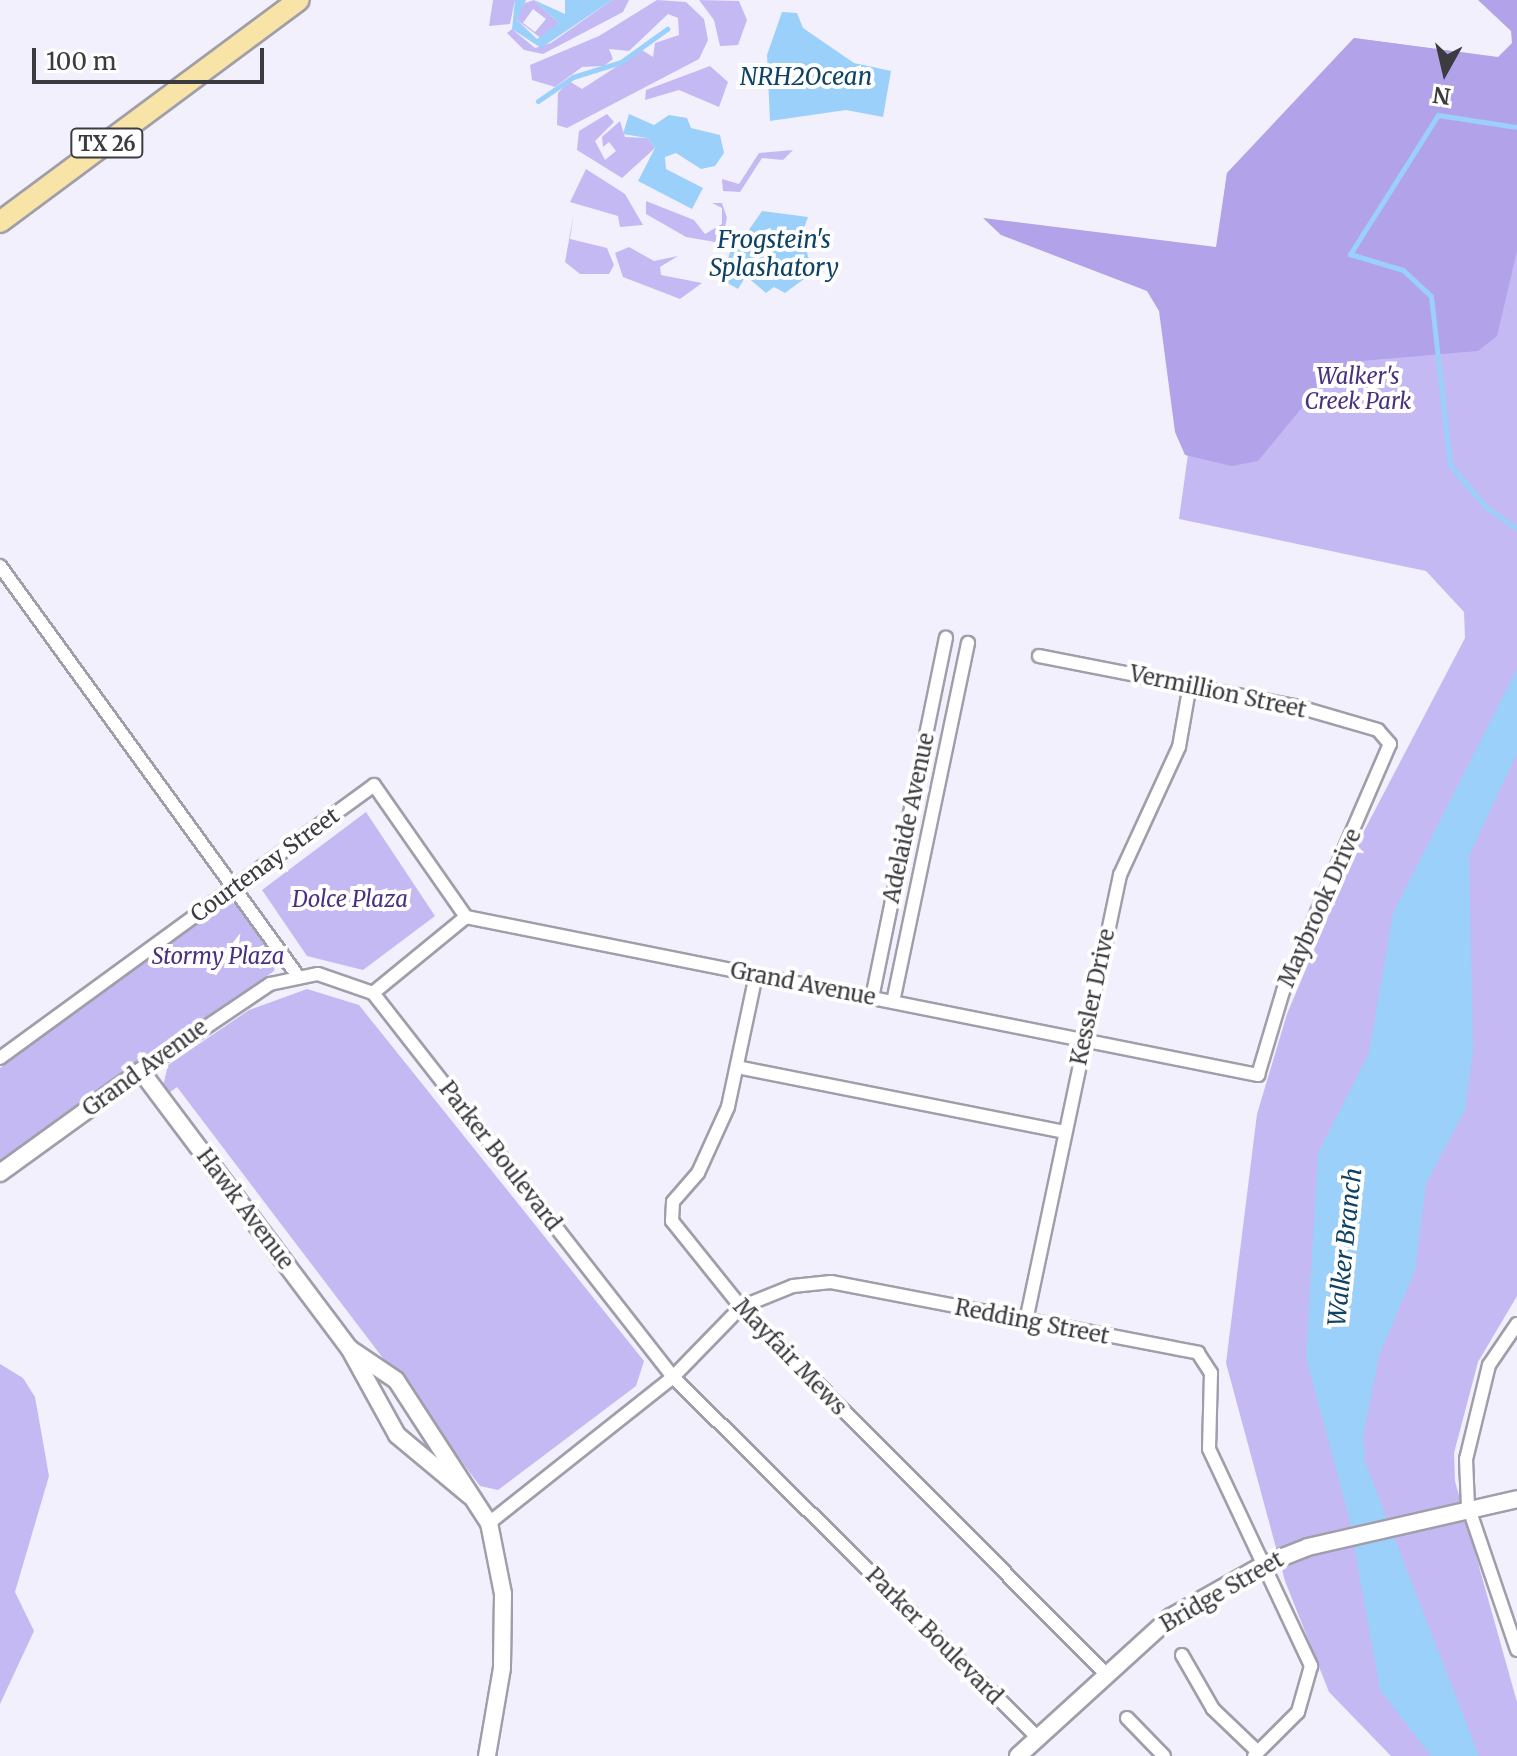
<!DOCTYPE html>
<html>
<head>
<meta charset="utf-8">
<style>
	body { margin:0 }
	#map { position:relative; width:1517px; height:1756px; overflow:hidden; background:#f2f0fc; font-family:Merriweather,serif }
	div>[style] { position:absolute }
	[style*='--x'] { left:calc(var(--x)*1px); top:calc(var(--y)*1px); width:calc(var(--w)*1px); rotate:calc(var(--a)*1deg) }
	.green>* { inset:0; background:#c5b9f4 }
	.forest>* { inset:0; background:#b2a2e9 }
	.water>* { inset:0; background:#9bd0fa }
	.stream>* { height:5px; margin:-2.5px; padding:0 2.5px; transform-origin:2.5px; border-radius:2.5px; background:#9bd0fa }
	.roads { filter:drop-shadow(2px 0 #a09ea9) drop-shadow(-2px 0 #a09ea9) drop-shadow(0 2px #a09ea9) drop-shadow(0 -2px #a09ea9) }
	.minor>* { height:12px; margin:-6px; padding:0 6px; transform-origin:6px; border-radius:6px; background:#fff }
	.tertiary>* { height:16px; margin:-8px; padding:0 8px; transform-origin:8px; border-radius:8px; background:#fff }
	.primary>* { height:20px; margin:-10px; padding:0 10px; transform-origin:10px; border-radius:10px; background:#f8e4a6 }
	span { translate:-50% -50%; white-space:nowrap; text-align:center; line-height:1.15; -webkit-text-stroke:8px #fff; paint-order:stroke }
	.shield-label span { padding:2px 6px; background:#fff; border:2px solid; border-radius:6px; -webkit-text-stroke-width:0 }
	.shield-label { font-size:20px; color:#3c3b40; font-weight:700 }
	.park-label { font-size:22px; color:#4a3081; font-style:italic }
	.street-label { font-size:22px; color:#3c3b40 }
	.water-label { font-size:24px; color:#0f4365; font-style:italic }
	.north { position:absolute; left:1405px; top:32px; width:80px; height:80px; -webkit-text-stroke:6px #fff; paint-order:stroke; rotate:188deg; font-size:22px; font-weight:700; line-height:32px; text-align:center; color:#3c3b40 }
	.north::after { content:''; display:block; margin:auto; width:28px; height:36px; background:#3c3b40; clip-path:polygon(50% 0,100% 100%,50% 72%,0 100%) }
	.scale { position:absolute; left:32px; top:48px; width:232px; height:36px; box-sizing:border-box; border:4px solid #3c3b40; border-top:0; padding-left:10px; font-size:24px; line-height:28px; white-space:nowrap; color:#3c3b40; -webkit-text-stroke:6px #fff; paint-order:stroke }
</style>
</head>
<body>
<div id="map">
	<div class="green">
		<div style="clip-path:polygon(493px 0,515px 0,510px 24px,489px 26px)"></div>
		<div style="clip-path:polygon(evenodd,534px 0,559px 23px,542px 39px,517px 20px,522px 4px,534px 0,533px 9px,546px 19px,535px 32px,523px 23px,533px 9px)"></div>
		<div style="clip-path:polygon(612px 0,629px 0,623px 12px,543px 54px,524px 50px,507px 33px,512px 29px,535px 48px,551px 43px)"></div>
		<div style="clip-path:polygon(657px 0,686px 2px,704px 19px,708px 40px,699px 59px,567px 128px,557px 125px,558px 93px,569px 81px,582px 89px,642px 50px,653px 57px,655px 43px,679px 35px,678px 18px,668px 14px,629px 51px,609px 49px,613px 59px,604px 66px,582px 67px,555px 87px,532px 80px,530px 65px,599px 36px)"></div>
		<div style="clip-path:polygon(699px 0,739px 1px,747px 20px,738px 45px,720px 46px,714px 20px)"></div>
		<div style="clip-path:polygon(1354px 38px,1517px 60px,1517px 1296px,1478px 1362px,1454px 1453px,1455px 1481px,1517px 1702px,1517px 1756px,1391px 1756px,1329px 1692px,1285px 1581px,1226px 1363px,1257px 1114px,1287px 1014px,1364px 831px,1465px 638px,1464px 612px,1426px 571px,1179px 519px,1227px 173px)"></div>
		<div style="clip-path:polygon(710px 66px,728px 82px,719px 107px,679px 90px,645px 100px,646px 90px)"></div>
		<div style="clip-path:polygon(607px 114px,614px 122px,595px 141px,605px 160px,616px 151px,609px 142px,603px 147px,602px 137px,620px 121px,625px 137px,647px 138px,655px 148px,622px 178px,577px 150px,579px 131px)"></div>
		<div style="clip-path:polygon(793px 150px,783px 160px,762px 158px,740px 192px,723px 191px,722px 179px,739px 184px,759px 153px)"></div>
		<div style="clip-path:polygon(586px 169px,625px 194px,643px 225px,620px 227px,618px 216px,570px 202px)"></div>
		<div style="clip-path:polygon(646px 201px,694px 220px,705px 234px,722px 224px,722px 208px,712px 203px,722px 203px,727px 218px,721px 243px,686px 237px,646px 214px)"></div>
		<div style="clip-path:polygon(574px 212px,570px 239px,607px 248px,614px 265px,609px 274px,580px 274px,565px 262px)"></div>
		<div style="clip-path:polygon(629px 247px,654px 261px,678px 256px,660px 267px,661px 275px,702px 283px,680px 299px,623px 277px,615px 253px)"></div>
		<div style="clip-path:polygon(366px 812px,435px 916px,363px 970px,307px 956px,262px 890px)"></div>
		<div style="clip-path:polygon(226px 901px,238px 905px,276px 960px,274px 971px,0 1163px,0 1068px)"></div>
		<div style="clip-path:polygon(307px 989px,359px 1005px,644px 1361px,636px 1386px,498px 1490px,480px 1486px,177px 1087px,169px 1093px,163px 1086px,168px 1065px,249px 1010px)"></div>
		<div style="clip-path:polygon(0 1364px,23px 1378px,35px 1397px,49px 1476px,15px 1592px,34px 1631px,0 1704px)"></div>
	</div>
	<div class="forest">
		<div style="clip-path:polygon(1478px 0,1517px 0,1517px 251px,1497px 336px,1478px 351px,1360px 361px,1318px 388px,1258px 461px,1232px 466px,1185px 455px,1175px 432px,1159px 311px,1147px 291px,1001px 235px,983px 218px,1216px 247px,1227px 173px,1354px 38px,1498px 57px,1512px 43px,1511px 31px)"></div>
	</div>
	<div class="water">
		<div style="clip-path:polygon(515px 0,526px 0,517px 20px,537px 39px,559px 23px,534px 0,565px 14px,565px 0,612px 0,541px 48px,512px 29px)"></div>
		<div style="clip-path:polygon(782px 12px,797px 13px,803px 28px,854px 63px,891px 71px,883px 117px,846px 110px,770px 121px,767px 55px)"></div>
		<div style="clip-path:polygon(629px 114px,654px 125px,669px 115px,687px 118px,691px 128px,720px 135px,724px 153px,715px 166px,701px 169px,676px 153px,665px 157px,666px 169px,703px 188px,692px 209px,638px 181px,655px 148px,647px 138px,623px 134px)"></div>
		<div style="clip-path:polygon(762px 211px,808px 217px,802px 233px,810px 264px,804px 279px,785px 293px,774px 287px,766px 293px,746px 276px,738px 289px,722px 280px,730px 252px,723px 237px,739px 244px)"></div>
		<div style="clip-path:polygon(1517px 669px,1517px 753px,1469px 856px,1473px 1051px,1465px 1110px,1426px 1184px,1415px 1271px,1379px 1356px,1363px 1436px,1365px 1462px,1479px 1756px,1431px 1756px,1380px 1690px,1349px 1517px,1306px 1358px,1318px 1153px,1369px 1053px,1393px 913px)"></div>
	</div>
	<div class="stream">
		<div style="--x:538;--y:101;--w:42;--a:-34.4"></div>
		<div style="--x:573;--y:77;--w:50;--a:-17.4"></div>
		<div style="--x:621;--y:62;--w:57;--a:-35.7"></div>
		<div style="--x:1517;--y:127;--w:80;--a:-171.4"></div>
		<div style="--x:1438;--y:115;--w:165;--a:122.3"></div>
		<div style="--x:1350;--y:254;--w:55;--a:16.8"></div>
		<div style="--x:1403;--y:270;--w:38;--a:43"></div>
		<div style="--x:1431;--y:296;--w:170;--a:83.6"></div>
		<div style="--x:1450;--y:465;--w:57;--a:49.3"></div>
		<div style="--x:1487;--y:508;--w:36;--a:34"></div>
	</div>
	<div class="roads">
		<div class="minor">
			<div style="--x:0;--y:566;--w:505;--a:54.01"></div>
			<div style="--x:756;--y:975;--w:135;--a:102"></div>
			<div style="--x:728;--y:1107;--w:72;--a:114.4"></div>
			<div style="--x:698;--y:1173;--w:38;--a:131"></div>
			<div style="--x:673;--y:1202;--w:19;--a:93"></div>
			<div style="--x:672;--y:1221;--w:110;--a:51.3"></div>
			<div style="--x:741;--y:1307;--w:516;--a:45.16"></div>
			<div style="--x:373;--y:993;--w:120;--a:-39.3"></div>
			<div style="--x:466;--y:917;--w:808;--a:11.28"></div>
			<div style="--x:1258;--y:1075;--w:88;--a:-73.4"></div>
			<div style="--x:1283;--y:991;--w:269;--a:-66.6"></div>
			<div style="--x:1390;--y:744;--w:18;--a:-131"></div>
			<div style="--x:1378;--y:730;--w:82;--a:-163.8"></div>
			<div style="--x:1299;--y:707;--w:265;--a:-168.9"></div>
			<div style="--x:872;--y:998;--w:368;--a:-78.4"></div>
			<div style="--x:893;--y:1002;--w:367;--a:-78.2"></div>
			<div style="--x:0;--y:1058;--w:463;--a:-36.1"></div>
			<div style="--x:374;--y:785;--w:161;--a:55.1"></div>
			<div style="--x:737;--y:1067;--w:334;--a:11.2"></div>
			<div style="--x:141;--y:1071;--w:156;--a:-34"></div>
			<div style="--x:270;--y:984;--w:49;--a:-11.8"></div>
			<div style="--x:318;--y:974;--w:58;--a:19.1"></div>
			<div style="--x:373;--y:993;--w:487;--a:52"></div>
			<div style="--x:673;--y:1377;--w:511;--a:44.68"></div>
			<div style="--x:1026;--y:1321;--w:456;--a:-78.1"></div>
			<div style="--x:1120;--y:875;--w:141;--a:-65.3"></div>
			<div style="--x:1179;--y:747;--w:64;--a:-80.1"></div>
			<div style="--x:1517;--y:1324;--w:50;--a:124.3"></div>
			<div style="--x:1489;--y:1365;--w:97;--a:103.7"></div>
			<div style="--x:1466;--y:1459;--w:47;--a:87.6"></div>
			<div style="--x:1468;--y:1506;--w:152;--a:71.2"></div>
			<div style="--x:489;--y:1523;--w:235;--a:-38.4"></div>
			<div style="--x:673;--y:1377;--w:98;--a:-45.8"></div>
			<div style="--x:741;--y:1307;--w:56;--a:-22"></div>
			<div style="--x:793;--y:1286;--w:38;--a:-6"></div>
			<div style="--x:831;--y:1282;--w:374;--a:10.9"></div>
			<div style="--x:1198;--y:1353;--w:24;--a:57"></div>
			<div style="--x:1211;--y:1373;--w:76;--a:91.5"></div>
			<div style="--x:1209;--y:1449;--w:240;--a:64.8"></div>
			<div style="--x:1311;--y:1666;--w:48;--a:105.8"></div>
			<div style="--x:1298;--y:1712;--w:62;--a:135"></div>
			<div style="--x:1182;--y:1655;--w:62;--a:60.1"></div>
			<div style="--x:1213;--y:1709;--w:62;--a:43.7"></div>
			<div style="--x:1127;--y:1718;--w:53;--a:45.8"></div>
		</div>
		<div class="tertiary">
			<div style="--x:0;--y:1173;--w:174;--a:-35.9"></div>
			<div style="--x:141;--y:1071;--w:346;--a:53.1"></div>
			<div style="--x:349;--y:1348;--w:99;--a:61.1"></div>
			<div style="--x:397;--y:1435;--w:95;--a:39.9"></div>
			<div style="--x:350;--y:1349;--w:55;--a:34"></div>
			<div style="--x:396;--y:1380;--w:171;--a:57"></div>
			<div style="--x:489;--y:1523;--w:72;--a:78.8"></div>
			<div style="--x:503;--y:1594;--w:74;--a:90.8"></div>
			<div style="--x:502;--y:1668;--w:89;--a:99.7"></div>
			<div style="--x:1018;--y:1756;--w:207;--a:-42.3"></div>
			<div style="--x:1171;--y:1617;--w:108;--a:-29.4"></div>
			<div style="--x:1265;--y:1564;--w:46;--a:-21.6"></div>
			<div style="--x:1308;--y:1547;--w:214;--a:-12.9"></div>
		</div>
		<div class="primary">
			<div style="--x:0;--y:222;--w:372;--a:-36.6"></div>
		</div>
	</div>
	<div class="shield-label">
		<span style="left:107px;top:143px">TX 26</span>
	</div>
	<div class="park-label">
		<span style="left:1358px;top:389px">Walker's<br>Creek Park</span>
		<span style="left:350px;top:900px">Dolce Plaza</span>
		<span style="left:218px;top:957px">Stormy Plaza</span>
	</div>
	<div class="street-label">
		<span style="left:1218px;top:692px;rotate:12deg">Vermillion Street</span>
		<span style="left:909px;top:818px;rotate:-78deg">Adelaide Avenue</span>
		<span style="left:265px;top:865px;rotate:-36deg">Courtenay Street</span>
		<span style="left:1320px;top:908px;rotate:-66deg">Maybrook Drive</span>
		<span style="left:803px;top:984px;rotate:11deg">Grand Avenue</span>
		<span style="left:1093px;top:997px;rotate:-78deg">Kessler Drive</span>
		<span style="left:145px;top:1068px;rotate:-36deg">Grand Avenue</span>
		<span style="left:500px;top:1156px;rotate:52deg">Parker Boulevard</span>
		<span style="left:245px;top:1209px;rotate:53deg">Hawk Avenue</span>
		<span style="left:1032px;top:1322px;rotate:11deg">Redding Street</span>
		<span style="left:790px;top:1357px;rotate:46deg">Mayfair Mews</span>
		<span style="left:1222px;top:1592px;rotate:-30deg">Bridge Street</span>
		<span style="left:934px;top:1636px;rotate:45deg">Parker Boulevard</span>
	</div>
	<div class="water-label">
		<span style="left:806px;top:77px">NRH2Ocean</span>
		<span style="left:774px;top:254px">Frogstein's<br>Splashatory</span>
		<span style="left:1345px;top:1247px;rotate:-84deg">Walker Branch</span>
	</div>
	<div class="north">N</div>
	<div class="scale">100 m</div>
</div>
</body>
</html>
